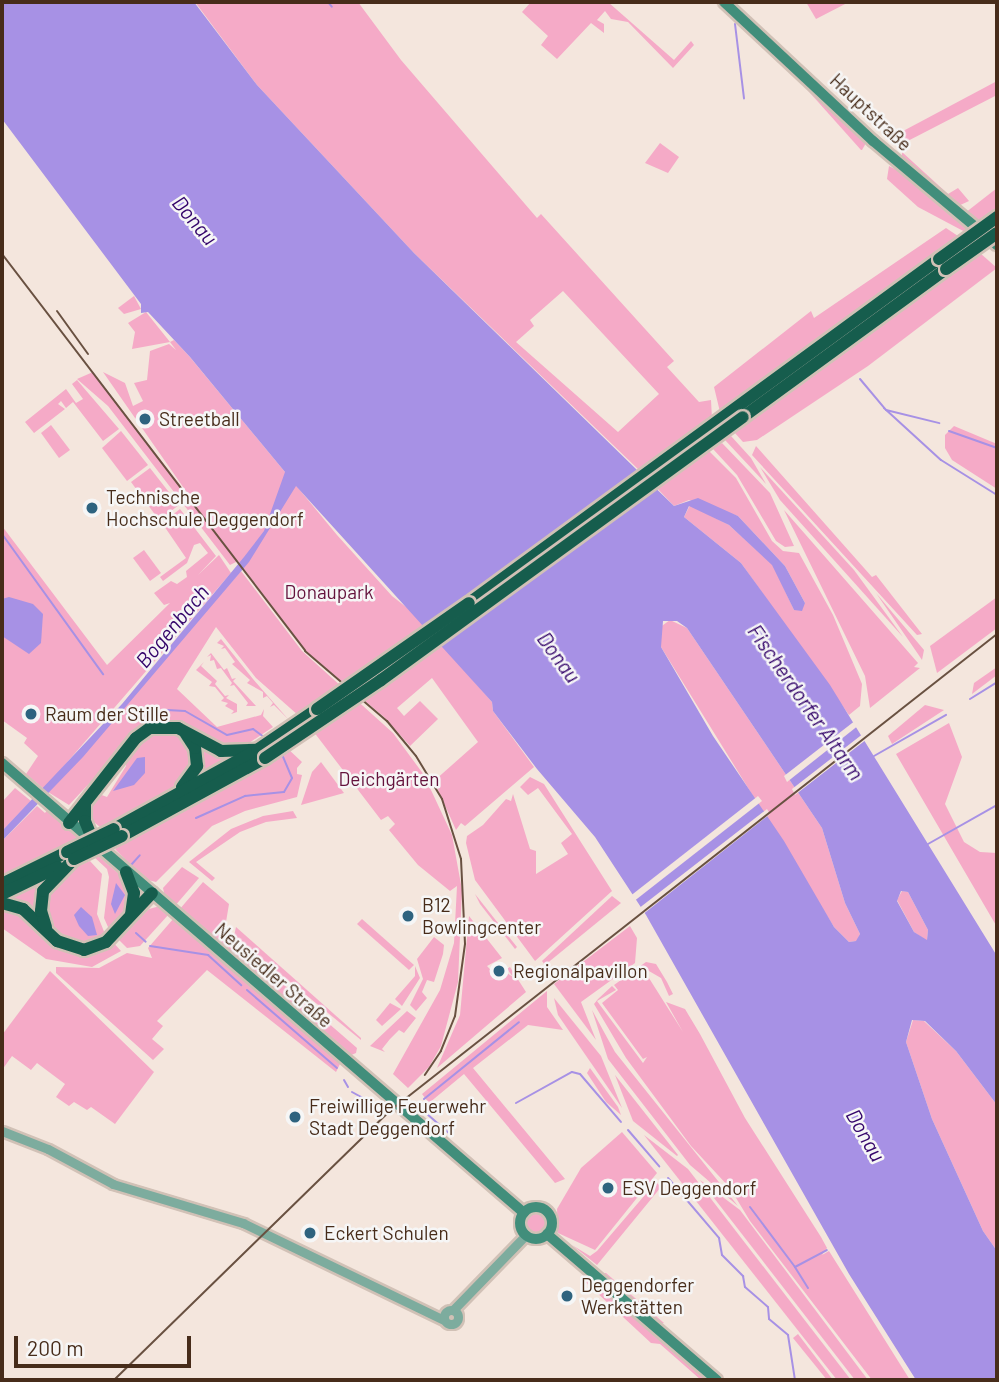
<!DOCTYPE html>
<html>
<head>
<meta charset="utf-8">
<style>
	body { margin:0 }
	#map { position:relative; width:999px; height:1382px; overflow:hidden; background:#f4e6dd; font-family:Barlow,sans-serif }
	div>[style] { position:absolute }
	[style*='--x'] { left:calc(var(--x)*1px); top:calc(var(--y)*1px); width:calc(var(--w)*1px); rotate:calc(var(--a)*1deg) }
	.green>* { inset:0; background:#f5aac7 }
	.round { border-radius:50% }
	.water>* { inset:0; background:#a791e5 }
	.pier>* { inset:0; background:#f4e6dd }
	.stream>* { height:2px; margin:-1px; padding:0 1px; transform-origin:1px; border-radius:1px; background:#a791e5 }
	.roads { filter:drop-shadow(2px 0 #d1c1b6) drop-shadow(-2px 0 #d1c1b6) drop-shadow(0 2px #d1c1b6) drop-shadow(0 -2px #d1c1b6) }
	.tertiary>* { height:9px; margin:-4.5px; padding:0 4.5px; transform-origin:4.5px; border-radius:4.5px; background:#7dac9e }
	.tertiary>.ring { margin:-4.5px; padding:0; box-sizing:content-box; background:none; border:9px solid #7dac9e; border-radius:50% }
	.secondary>* { height:10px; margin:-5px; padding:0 5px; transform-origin:5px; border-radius:5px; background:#418e7b }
	.secondary>.ring { margin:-5px; padding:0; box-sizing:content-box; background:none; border:10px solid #418e7b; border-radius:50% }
	.motorway>* { height:12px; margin:-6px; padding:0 6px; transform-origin:6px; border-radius:6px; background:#165d4d }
	.rail>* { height:2px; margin:-1px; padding:0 1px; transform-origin:1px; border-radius:1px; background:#695141 }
	.bridges { filter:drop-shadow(2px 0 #d1c1b6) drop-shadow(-2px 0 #d1c1b6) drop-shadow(0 2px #d1c1b6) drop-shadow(0 -2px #d1c1b6) }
	.motorway-bridge>* { height:12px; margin:-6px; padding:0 6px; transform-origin:6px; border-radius:6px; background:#165d4d }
	.dots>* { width:19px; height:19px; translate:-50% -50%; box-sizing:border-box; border:4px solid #f6f6f6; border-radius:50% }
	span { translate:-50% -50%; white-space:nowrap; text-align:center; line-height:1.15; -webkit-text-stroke:5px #f6f6f6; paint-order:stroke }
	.street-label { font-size:19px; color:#472c1a }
	.poi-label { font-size:19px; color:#472c1a }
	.left { translate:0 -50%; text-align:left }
	.park-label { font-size:19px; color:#64123c }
	.water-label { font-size:21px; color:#33046a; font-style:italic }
	.frame { position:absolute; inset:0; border:4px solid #472c1a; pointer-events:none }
	.scale { position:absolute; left:14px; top:1336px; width:177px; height:32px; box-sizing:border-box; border:4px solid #472c1a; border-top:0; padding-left:9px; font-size:21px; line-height:24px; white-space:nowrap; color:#472c1a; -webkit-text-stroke:5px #f6f6f6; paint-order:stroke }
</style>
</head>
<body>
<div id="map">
	<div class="green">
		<div style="clip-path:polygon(evenodd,195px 2px,358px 2px,401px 60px,537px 218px,541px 214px,674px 361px,667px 367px,699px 402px,711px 400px,712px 419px,640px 471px,414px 253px,257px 85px,195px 2px,563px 291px,659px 394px,618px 432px,516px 342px,534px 326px,530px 320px,563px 291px)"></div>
		<div style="clip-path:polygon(531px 2px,608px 2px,674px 60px,691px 41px,694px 45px,673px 68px,628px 22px,611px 19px,605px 11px,597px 20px,604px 24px,604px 33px,591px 23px,557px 59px,541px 45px,548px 36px,522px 12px)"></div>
		<div style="clip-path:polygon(806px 2px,849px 2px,816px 19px)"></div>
		<div style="clip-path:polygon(794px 75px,866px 143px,862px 150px,861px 150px)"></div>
		<div style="clip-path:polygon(997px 81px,997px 95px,898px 146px,890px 138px)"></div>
		<div style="clip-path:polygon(660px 143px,679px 157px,668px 173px,645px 163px)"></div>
		<div style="clip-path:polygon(902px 152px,948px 194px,958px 188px,969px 201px,956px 207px,902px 159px)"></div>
		<div style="clip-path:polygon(889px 166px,905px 174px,970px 230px,967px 233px,918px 207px,887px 179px)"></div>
		<div style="clip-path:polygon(997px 188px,997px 212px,978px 225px,965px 213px)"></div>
		<div style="clip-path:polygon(946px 228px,961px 238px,720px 412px,714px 387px,811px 311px,814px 318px)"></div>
		<div style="clip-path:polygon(980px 253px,997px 268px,868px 366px,757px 440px,743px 442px,734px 432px)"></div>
		<div style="clip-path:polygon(134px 296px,141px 309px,124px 314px,118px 308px)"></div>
		<div style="clip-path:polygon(146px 312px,170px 342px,174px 340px,189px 356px,337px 535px,392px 596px,415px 614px,492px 702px,493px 711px,534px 767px,465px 826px,461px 823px,456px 830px,434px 781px,478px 742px,432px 678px,397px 708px,404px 716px,420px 701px,438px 719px,410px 746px,384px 717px,306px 651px,238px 561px,230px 565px,108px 406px,77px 379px,93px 372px,197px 507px,103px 372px,125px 383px,133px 406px,143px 401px,134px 383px,147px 380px,150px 351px,169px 344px,176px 350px,170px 342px,132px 349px,135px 332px,128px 323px)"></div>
		<div style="clip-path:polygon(77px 380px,119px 429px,103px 441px,73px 402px,66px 408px,61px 401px,58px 404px,65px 409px,34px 433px,25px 422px,66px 389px,76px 403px,83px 399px,72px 384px)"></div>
		<div style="clip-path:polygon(51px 425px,70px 450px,59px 458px,41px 433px)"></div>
		<div style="clip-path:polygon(954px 426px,997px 444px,997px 489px,952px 460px,945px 448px,945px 435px)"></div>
		<div style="clip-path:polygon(121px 431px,148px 465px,127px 481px,102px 448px)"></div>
		<div style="clip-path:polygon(731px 436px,751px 458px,766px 484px,725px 440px)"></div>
		<div style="clip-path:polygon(722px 443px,770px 493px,794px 546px,785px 547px,776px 541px,737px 475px,713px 449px)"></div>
		<div style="clip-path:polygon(756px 446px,872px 577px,876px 575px,922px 634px,917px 635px,752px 455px)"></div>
		<div style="clip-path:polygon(707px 449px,736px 478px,772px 541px,783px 551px,799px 553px,833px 615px,862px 684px,860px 706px,849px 715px,741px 563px,684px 517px,690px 505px,729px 525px,773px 565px,794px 610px,805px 603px,785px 566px,738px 516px,689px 500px,674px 506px,655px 486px)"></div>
		<div style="clip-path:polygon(760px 467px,854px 570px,903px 637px,780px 500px)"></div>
		<div style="clip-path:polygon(150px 468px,179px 505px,159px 520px,131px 482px)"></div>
		<div style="clip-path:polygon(180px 509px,216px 556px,198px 575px,219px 555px,231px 573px,44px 789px,26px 774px,38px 756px,24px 743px,27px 738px,2px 720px,2px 526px,107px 665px,170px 603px,164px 605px,154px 593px,171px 581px,177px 584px,187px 577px,186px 571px,208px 553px,200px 543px,194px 545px,187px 563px,163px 581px,160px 577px,186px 558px,162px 523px)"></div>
		<div style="clip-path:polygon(784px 510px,918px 663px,914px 667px,920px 668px,870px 708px,865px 676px)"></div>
		<div style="clip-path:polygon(144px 550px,161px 573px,150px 581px,133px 558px)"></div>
		<div style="clip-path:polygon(241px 571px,302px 651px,393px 733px,424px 775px,452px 835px,462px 890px,458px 982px,441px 1046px,429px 1067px,408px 1088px,393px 1074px,440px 990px,454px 943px,457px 886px,450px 891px,418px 865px,389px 830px,395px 824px,388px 816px,381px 820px,307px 723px,256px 678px,216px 627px,177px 689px,217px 727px,261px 715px,264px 709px,263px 716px,273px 727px,246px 745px,222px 747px,180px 722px,156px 719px,145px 724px,69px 805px,48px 792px)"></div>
		<div style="clip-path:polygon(876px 593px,924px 650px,922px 660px,918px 654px)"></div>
		<div style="clip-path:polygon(997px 597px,997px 628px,937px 673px,930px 646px)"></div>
		<div style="clip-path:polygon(670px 620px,687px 628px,822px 828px,845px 903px,860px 934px,857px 941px,849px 942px,834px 927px,661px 647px,659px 628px)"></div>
		<div style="clip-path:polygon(221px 639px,253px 679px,288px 719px,274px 705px,270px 707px,273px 703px,267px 696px,263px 698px,263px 692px,247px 683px,250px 680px,232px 664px,235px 662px,225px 648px,221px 649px,224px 646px,217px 643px)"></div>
		<div style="clip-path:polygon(211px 653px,224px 670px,227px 668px,232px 679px,236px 678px,233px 681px,256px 706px,246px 706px,248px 703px,234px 685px,230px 686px,232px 683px,221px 668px,217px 669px,214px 660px,210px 661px,211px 655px,207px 657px)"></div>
		<div style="clip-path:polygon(204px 662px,201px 666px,217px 681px,215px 684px,225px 696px,229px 695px,226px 698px,237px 704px,237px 712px,231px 714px,234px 711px,225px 706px,228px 703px,221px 701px,224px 698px,215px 687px,209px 686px,212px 682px,196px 670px)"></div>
		<div style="clip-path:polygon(997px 667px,997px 675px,972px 694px,974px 683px)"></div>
		<div style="clip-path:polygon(925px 705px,944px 710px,892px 744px,888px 736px)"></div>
		<div style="clip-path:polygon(949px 723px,962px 757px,945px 804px,964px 842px,980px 852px,997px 853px,997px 927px,896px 754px)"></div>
		<div style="clip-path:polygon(159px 729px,182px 735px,196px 760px,181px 785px,100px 827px,89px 818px,95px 799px,99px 794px,107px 797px,126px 766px,125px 758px,140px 740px)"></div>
		<div style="clip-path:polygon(198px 746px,240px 755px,193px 782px)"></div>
		<div style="clip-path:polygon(287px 748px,302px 762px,297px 768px,297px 774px,302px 775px,297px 797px,245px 811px,212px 826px,156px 882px,144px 879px,115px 849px)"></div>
		<div style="clip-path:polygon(321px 762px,344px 793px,301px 805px,312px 772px)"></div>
		<div style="clip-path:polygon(530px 777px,544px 784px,612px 891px,535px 961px,475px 880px,466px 843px,467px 836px,483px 825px,506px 799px,511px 801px,513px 794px,530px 849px,536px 851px,536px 874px,568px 854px,561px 843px,572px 834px,538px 788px,528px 795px,520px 787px)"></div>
		<div style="clip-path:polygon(15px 788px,31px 801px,2px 831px,2px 802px)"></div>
		<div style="clip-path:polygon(37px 806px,45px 813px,48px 809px,78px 838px,2px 879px,2px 841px)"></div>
		<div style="clip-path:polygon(293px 811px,297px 818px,266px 822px,240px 832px,196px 862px,215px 878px,212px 881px,189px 862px,231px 829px,263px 816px)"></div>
		<div style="clip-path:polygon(96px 854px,127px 881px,132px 904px,114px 928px,108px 927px,104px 918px,109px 877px,107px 869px,93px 856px)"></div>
		<div style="clip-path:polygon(90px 861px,102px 874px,97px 914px,105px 934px,84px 944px,58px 934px,50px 924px,45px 897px,64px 871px)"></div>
		<div style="clip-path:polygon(182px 867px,199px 878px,174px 907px,165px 897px,163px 888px)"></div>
		<div style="clip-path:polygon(49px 875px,40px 917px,2px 898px)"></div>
		<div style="clip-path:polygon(203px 882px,229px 904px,225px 928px,229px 937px,357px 1048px,356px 1053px,349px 1056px,179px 910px)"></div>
		<div style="clip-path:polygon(902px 891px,908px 892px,928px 930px,927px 941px,914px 932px,897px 900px)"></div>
		<div style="clip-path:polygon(475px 894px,517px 947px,515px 949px,480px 904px)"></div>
		<div style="clip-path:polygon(612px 896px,621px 903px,545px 965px,542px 961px)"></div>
		<div style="clip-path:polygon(2px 905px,12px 906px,66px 950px,112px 941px,121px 951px,92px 967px,46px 959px,2px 928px)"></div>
		<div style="clip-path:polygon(160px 906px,169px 914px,140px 946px,127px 948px,118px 939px,149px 909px)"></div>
		<div style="clip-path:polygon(469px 916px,502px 958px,487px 966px,500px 980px,507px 973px,513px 977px,507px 969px,510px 967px,526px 992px,437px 1068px,460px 1015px)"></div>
		<div style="clip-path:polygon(174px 918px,341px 1062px,336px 1072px,207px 970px,157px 1021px,163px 1026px,152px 1039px,164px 1049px,153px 1060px,56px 973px,56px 967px,99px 968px,127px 953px,152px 958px,148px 948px)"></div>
		<div style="clip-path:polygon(362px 919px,414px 965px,409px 970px,357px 924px)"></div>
		<div style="clip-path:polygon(630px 926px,637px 938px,635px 963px,581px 1002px,596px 1040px,554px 984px)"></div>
		<div style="clip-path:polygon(236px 927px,361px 1038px,361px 1040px,234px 936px)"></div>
		<div style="clip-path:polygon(434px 937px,444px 945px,443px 954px,434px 982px,427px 980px,422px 992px,427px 998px,416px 1011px,410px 1005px,423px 979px,417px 959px)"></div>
		<div style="clip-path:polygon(646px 962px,656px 964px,667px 982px,673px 994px,669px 996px,661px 978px,642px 967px,683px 1032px,666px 1002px,685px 1009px,700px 1034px,745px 1118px,821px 1237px,827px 1248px,822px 1255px,829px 1251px,910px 1380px,872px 1380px,750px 1221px,730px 1188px,691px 1146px,626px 1058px,594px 1004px,598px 999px,612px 986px,616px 990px,597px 1001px,643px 1063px,647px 1057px,643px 1059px,602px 1003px,618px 990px,614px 985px)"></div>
		<div style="clip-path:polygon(415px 966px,420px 978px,402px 1006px,395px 999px,415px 976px)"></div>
		<div style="clip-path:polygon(50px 971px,154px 1072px,115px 1124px,91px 1107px,87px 1110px,74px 1102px,69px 1106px,56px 1097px,65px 1084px,37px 1063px,31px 1070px,12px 1056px,2px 1070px,2px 1035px)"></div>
		<div style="clip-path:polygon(547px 991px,547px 1007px,563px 1030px,528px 1025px,473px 1068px,565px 1179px,555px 1183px,464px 1074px,429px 1103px,422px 1094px)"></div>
		<div style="clip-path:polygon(554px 998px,601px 1056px,622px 1108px,558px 1015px)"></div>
		<div style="clip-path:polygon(390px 1003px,401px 1009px,382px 1026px,376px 1020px)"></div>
		<div style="clip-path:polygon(592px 1010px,615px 1052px,738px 1206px,690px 1165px,608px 1059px)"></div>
		<div style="clip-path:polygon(407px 1011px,416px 1018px,404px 1033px,399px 1030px,390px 1039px,382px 1049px,385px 1052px,370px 1046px)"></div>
		<div style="clip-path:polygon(913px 1020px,924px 1021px,956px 1051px,997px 1105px,997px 1251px,983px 1231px,932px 1119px,906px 1042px)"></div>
		<div style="clip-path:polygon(590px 1068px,618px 1107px,621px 1115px,606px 1102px,587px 1073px)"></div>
		<div style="clip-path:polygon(615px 1075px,678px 1155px,677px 1156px,633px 1121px)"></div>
		<div style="clip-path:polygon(622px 1132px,657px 1173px,595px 1250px,558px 1233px,557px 1209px,581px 1168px)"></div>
		<div style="clip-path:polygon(644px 1135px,688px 1169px,851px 1380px,837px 1380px)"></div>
		<div style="clip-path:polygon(700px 1180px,740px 1210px,868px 1380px,855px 1380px)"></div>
		<div style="clip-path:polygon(656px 1182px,661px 1187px,597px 1265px,572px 1245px,590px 1256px,597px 1251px)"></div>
		<div class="round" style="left:524px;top:1210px;width:24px;height:24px"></div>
		<div style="clip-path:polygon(586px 1272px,660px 1336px,707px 1380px,701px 1380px,660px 1344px,651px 1343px,581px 1278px)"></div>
		<div style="clip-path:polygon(604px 1273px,606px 1273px,664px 1323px,659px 1324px)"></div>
		<div style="clip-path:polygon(798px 1334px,833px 1380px,827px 1380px,793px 1338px)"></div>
	</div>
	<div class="water">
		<div style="clip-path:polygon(evenodd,2px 2px,194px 2px,257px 85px,414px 253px,674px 506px,698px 498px,738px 516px,785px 566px,805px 603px,802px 611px,794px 610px,772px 565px,729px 525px,689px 506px,684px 517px,741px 563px,830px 685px,997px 956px,997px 1105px,956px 1051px,925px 1021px,912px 1020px,906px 1042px,932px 1119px,983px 1231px,997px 1251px,997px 1380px,916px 1380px,849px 1274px,646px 915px,595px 837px,537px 769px,493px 711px,492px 702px,296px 486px,249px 562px,83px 757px,2px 841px,2px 831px,122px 704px,244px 557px,264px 531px,285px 472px,190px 357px,148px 312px,141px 313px,141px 304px,2px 119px,2px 2px,663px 621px,677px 621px,687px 628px,822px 828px,845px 903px,860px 934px,856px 941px,849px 942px,834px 927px,784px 841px,713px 736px,661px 647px,663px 621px,2px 2px,901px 891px,908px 892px,928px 930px,927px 940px,914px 932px,897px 901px,901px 891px)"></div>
		<div style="clip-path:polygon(9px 597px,33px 604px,43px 614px,41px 643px,29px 654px,2px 636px,2px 599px)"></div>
		<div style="clip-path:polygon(145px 757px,145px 773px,134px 785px,113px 791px,137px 758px)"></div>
		<div style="clip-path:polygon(116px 883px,125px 895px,115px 914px,111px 904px)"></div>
		<div style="clip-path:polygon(81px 907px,92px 917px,97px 935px,88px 936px,79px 926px,74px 915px)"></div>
	</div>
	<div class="pier">
		<div style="clip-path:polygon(856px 720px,859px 725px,787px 782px,784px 776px)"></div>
		<div style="clip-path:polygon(864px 733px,867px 739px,795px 795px,792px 789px)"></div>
		<div style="clip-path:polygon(758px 796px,762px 801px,633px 902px,629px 897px)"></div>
		<div style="clip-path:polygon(767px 809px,770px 814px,642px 915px,638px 909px)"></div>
	</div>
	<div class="stream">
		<div style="--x:328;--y:2;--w:6;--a:51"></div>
		<div style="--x:735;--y:24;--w:75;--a:83.1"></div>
		<div style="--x:860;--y:379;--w:38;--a:50"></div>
		<div style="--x:884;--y:408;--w:77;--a:42.4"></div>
		<div style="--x:941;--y:460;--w:66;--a:32"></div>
		<div style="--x:886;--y:410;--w:55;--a:13.8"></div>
		<div style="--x:949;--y:431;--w:51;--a:19.5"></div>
		<div style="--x:2;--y:534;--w:173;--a:54.2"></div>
		<div style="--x:970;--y:699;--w:32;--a:-32"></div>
		<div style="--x:167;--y:710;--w:18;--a:3"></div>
		<div style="--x:185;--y:711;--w:48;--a:29.7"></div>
		<div style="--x:227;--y:735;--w:27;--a:-13"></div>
		<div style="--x:253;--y:729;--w:17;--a:36"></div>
		<div style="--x:874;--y:756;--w:83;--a:-29.7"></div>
		<div style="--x:196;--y:818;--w:54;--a:-24.2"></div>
		<div style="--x:245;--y:796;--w:39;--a:-6"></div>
		<div style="--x:284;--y:792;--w:16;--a:-60"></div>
		<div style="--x:292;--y:778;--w:28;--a:-113"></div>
		<div style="--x:928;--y:844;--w:79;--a:-29.5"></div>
		<div style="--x:131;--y:865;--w:13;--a:-48"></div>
		<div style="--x:136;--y:933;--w:13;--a:42"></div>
		<div style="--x:150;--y:946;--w:59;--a:8.8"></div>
		<div style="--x:208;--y:955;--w:45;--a:42.3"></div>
		<div style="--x:247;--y:990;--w:119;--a:40.9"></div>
		<div style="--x:344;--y:1080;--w:8;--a:60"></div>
		<div style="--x:352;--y:1092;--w:33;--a:29"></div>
		<div style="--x:424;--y:1099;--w:122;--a:-39"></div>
		<div style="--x:516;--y:1103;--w:64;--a:-29"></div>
		<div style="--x:572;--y:1072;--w:8;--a:14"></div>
		<div style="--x:580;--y:1074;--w:63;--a:49.5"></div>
		<div style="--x:427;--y:1114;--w:32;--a:41"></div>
		<div style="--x:628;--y:1130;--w:48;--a:49.3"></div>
		<div style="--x:668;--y:1178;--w:79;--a:49.6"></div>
		<div style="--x:719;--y:1238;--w:17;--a:80"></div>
		<div style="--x:722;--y:1255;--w:30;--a:45"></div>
		<div style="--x:743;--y:1276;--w:11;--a:80"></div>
		<div style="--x:745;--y:1287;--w:30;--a:41"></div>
		<div style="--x:768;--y:1307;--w:12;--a:85"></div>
		<div style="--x:769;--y:1319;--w:25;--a:40"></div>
		<div style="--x:788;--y:1335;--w:46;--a:81.2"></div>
		<div style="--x:750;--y:1207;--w:75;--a:53.1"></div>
		<div style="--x:808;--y:1288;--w:25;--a:-122"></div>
		<div style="--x:795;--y:1267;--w:36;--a:-28"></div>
	</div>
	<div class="roads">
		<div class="tertiary">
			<div style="--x:2;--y:1131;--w:49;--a:21.4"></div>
			<div style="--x:48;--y:1149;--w:74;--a:28.3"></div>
			<div style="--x:113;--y:1184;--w:136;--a:16.7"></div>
			<div style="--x:243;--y:1223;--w:223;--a:25.8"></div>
			<div class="ring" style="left:444px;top:1310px;width:5px;height:5px"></div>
			<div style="--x:453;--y:1310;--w:105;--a:-45.8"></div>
		</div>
		<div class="secondary">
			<div style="--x:724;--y:2;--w:204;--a:43"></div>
			<div style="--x:873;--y:141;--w:162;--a:40"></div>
			<div style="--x:2;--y:763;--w:689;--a:40.76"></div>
			<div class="ring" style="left:520px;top:1207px;width:22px;height:22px"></div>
			<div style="--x:547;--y:1234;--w:224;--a:40.7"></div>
		</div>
		<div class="motorway">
			<div style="--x:743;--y:417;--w:251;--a:-36.1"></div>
			<div style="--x:469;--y:603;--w:582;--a:-36.2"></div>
			<div style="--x:182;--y:787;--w:26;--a:-54"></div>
			<div style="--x:197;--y:766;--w:18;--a:-96"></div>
			<div style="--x:195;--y:748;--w:17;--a:-123"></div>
			<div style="--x:85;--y:803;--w:18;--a:90"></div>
			<div style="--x:85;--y:821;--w:27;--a:68"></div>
			<div style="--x:69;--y:823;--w:108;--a:-51.8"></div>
			<div style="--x:136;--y:738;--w:17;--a:-36"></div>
			<div style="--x:150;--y:728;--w:28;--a:0"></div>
			<div style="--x:178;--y:728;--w:49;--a:28.1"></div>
			<div style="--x:221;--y:751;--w:36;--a:-2"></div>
			<div style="--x:114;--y:829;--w:163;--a:-28.9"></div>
			<div style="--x:257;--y:750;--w:73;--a:-34.3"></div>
			<div style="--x:122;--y:836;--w:163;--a:-28.6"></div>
			<div style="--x:126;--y:872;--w:22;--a:69"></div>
			<div style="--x:134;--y:893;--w:21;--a:98"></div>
			<div style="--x:2;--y:884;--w:72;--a:-26.2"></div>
			<div style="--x:2;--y:894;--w:62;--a:-25.7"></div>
			<div style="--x:2;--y:903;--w:22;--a:16"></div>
			<div style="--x:23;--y:909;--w:47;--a:43.3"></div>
			<div style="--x:57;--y:941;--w:28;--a:18"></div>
			<div style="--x:84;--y:950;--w:23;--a:-20"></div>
			<div style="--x:106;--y:942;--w:67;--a:-46.8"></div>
			<div style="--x:46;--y:927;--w:17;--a:-107"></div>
			<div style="--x:41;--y:911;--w:20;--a:-84"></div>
			<div style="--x:43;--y:891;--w:45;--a:-45.9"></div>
		</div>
	</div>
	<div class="rail">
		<div style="--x:2;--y:254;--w:499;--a:52.6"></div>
		<div style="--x:305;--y:651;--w:108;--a:40.5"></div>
		<div style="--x:387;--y:721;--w:45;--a:50.4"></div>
		<div style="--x:416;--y:756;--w:50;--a:58.8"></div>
		<div style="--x:442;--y:799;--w:63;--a:72.4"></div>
		<div style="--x:461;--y:859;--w:85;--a:87.3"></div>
		<div style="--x:465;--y:944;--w:73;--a:97.9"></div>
		<div style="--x:455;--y:1016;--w:38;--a:112"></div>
		<div style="--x:441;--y:1051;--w:29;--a:124"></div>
		<div style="--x:57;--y:311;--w:53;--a:54.2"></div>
		<div style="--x:114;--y:1380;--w:387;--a:-44.3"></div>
		<div style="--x:391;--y:1110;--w:771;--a:-38.15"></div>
	</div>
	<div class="bridges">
		<div class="motorway-bridge">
			<div style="--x:939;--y:259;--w:72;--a:-35.9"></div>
			<div style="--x:946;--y:269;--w:62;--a:-35.2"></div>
			<div style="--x:317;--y:709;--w:185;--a:-34.9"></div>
			<div style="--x:265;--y:758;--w:140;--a:-33.9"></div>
			<div style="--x:381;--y:680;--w:447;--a:-36"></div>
			<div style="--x:67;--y:852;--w:52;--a:-26.1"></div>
			<div style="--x:74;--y:859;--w:53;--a:-25.6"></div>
		</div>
	</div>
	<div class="dots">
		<div style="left:145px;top:419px;background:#2e637f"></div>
		<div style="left:92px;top:508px;background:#2e637f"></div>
		<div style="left:31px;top:714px;background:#2e637f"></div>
		<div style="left:408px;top:916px;background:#2e637f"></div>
		<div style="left:499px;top:971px;background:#2e637f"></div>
		<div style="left:295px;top:1117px;background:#2e637f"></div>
		<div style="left:608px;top:1188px;background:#2e637f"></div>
		<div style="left:310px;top:1233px;background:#2e637f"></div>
		<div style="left:567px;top:1296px;background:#2e637f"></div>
	</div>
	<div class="street-label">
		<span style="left:871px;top:112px;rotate:43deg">Hauptstraße</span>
		<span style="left:274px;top:975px;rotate:41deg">Neusiedler Straße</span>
	</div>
	<div class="poi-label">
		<span class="left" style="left:159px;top:419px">Streetball</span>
		<span class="left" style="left:106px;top:508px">Technische<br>Hochschule Deggendorf</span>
		<span class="left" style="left:45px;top:714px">Raum der Stille</span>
		<span class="left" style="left:422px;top:916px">B12<br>Bowlingcenter</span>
		<span class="left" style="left:513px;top:971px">Regionalpavillon</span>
		<span class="left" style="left:309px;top:1117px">Freiwillige Feuerwehr<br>Stadt Deggendorf</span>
		<span class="left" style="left:622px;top:1188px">ESV Deggendorf</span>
		<span class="left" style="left:324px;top:1233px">Eckert Schulen</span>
		<span class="left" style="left:581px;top:1296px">Deggendorfer<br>Werkstätten</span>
	</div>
	<div class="park-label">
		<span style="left:329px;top:592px">Donaupark</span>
		<span style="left:389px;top:779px">Deichgärten</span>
	</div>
	<div class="water-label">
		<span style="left:195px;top:220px;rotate:50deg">Donau</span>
		<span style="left:172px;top:626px;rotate:-50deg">Bogenbach</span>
		<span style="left:559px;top:657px;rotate:54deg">Donau</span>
		<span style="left:806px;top:702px;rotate:55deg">Fischerdorfer Altarm</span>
		<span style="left:866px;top:1135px;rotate:60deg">Donau</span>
	</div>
	<div class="frame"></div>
	<div class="scale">200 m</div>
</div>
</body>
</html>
